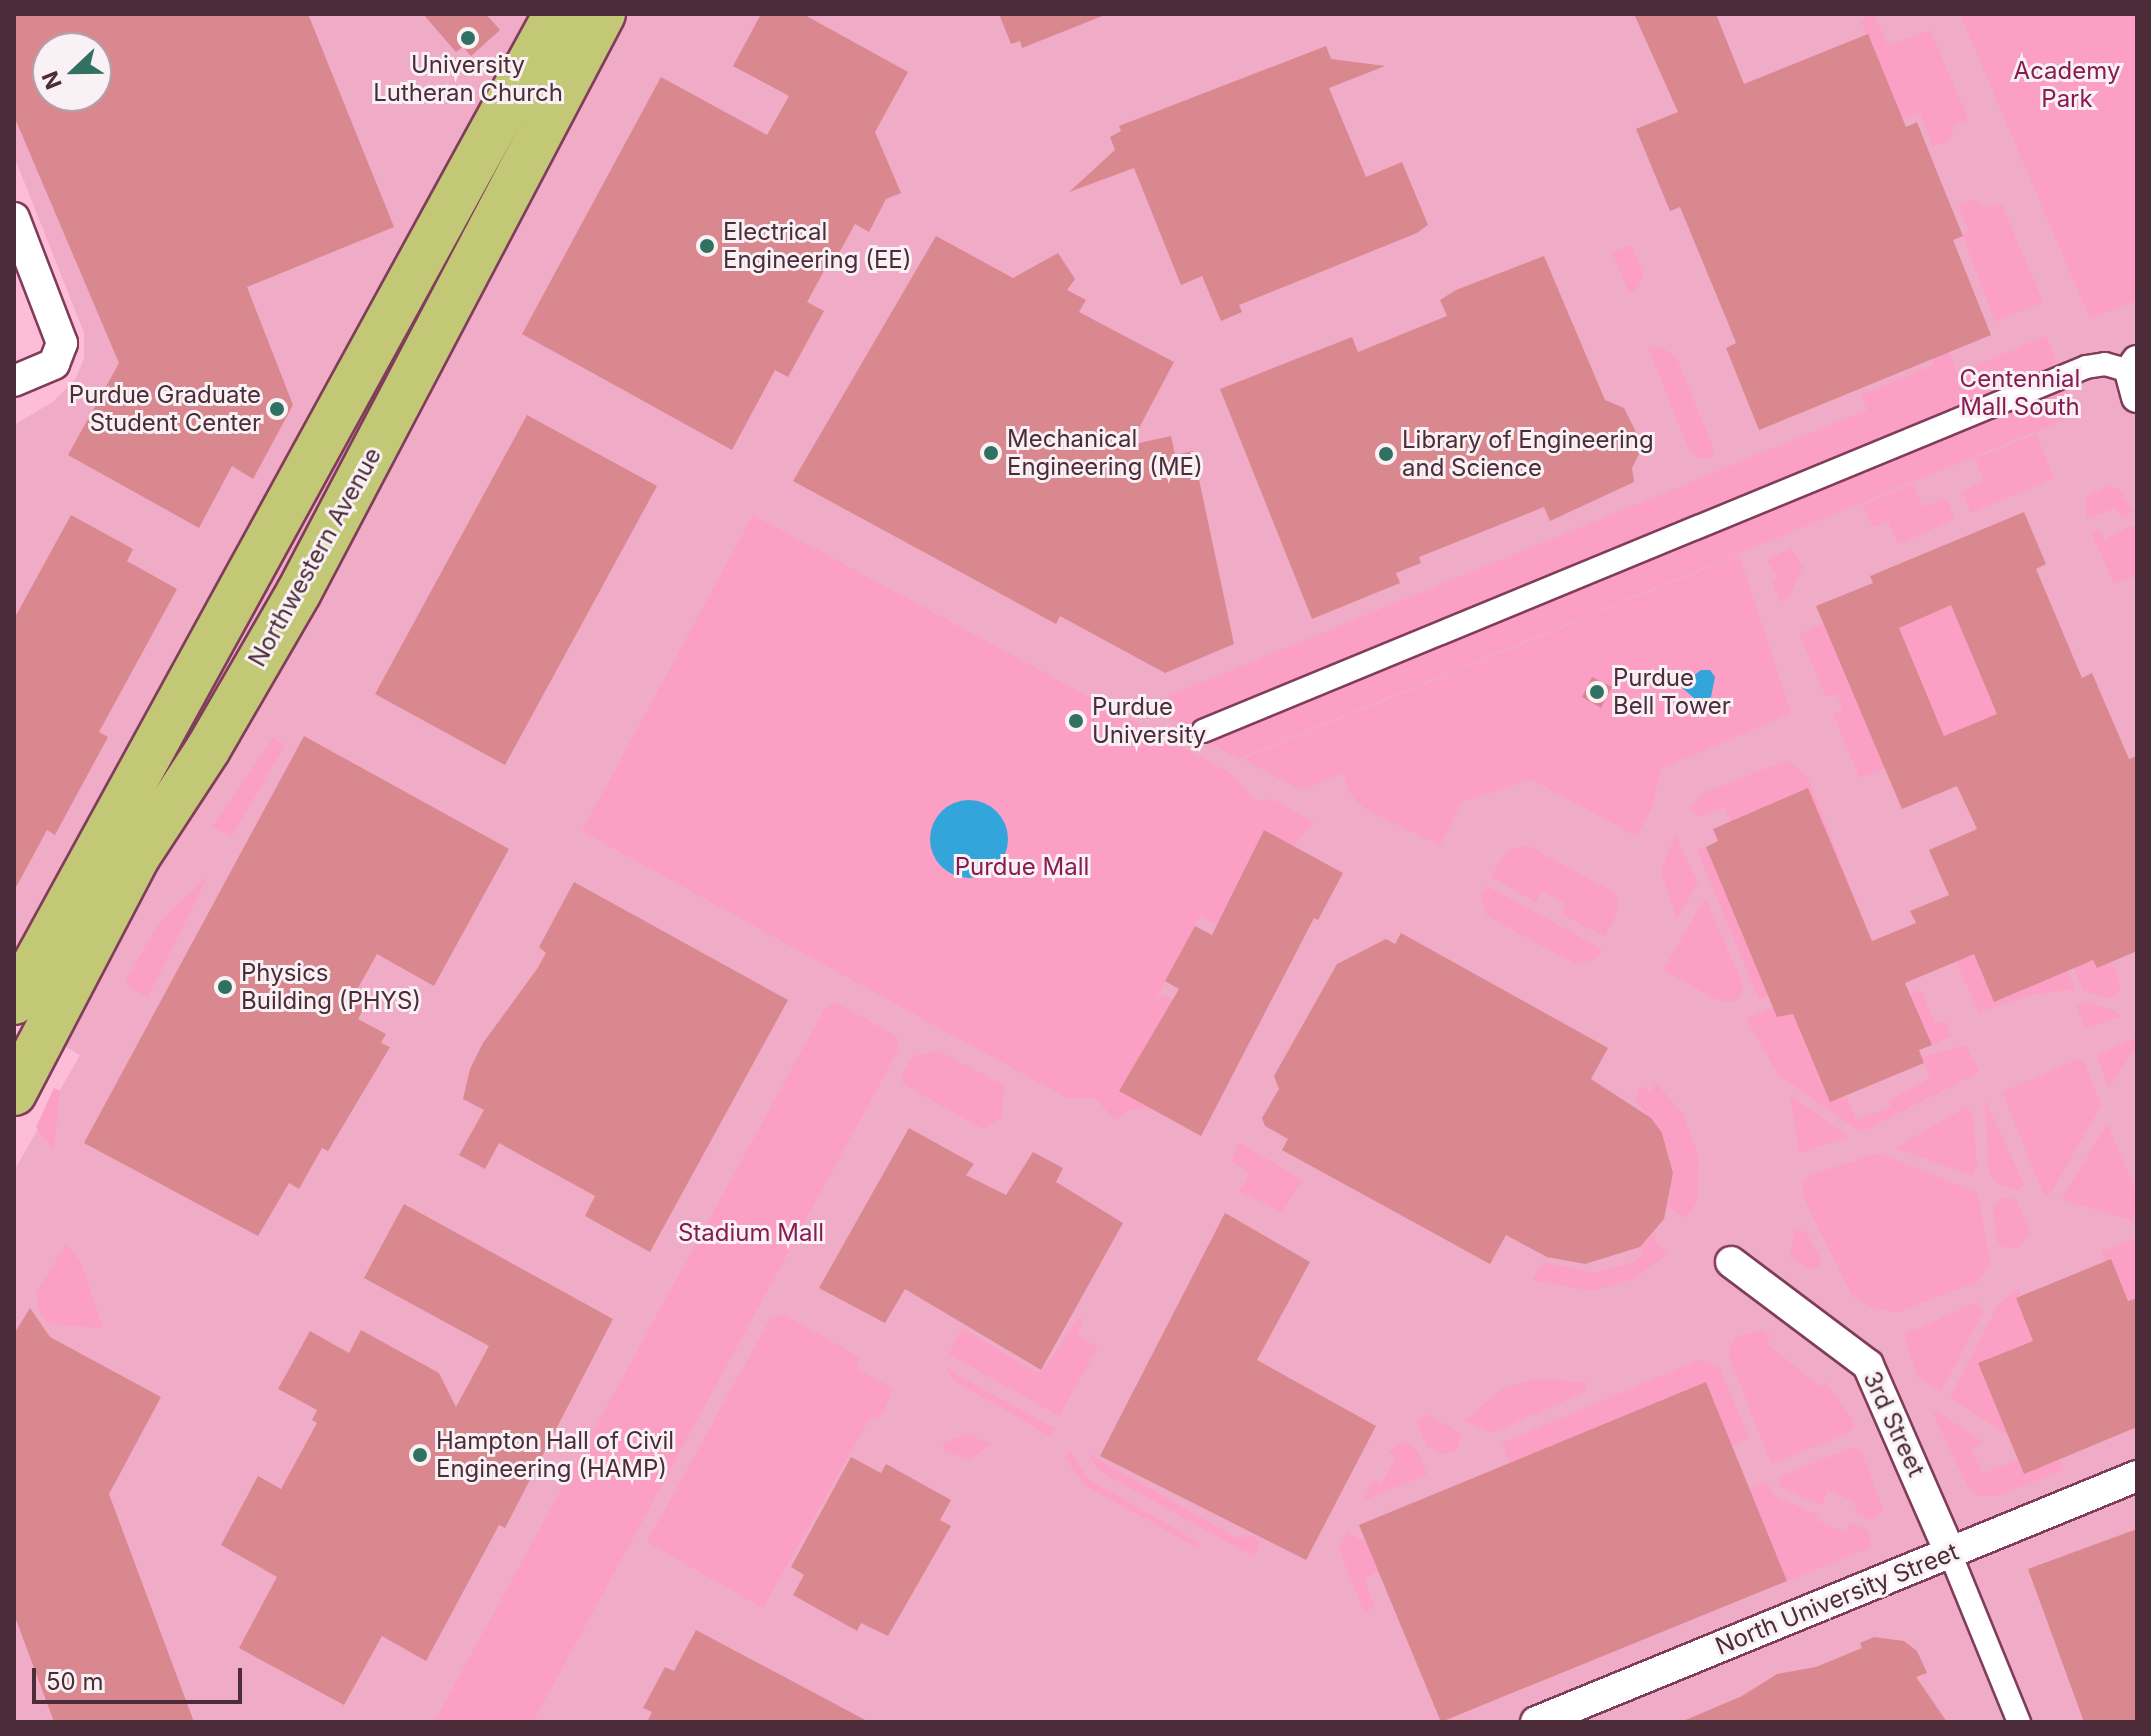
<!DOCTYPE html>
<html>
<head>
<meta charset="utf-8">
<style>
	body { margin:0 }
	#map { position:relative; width:2151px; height:1736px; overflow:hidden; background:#febdd6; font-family:Inter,sans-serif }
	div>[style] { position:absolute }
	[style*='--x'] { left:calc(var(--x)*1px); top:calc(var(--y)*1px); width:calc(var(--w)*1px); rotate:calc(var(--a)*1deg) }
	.built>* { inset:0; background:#f0acc6 }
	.green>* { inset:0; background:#fb9fc4 }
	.water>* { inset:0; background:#34a5db }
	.round { border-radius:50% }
	.building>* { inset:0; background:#d9888f }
	.roads { filter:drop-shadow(2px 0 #803d5a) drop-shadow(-2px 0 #803d5a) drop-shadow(0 2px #803d5a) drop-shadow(0 -2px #803d5a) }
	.pedestrian>* { height:22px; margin:-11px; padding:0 11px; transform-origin:11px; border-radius:11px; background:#fff }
	.minor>* { height:30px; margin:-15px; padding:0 15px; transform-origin:15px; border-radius:15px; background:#fff }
	.primary>* { height:44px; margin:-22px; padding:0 22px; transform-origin:22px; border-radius:22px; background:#c2c876 }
	.dots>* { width:22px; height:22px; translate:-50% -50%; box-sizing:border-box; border:4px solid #f9f1f4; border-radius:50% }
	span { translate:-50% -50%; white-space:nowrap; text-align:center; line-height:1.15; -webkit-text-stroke:6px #f9f1f4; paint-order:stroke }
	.poi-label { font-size:24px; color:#4b2c38 }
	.left { translate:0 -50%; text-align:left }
	.right { translate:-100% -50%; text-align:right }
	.park-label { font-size:24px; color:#871b53 }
	.street-label { font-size:24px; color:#4b2c38 }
	.frame { position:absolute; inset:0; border:16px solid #4b2c38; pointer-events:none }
	.north { position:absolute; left:32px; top:32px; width:80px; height:80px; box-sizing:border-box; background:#f9f1f4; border:2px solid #b3a2a9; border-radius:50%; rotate:248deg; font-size:22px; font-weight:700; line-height:32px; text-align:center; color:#4b2c38 }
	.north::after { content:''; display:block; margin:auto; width:28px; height:36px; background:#307161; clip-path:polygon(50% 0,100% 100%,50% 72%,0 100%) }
	.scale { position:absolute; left:32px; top:1668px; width:210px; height:36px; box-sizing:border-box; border:4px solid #4b2c38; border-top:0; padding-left:10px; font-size:24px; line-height:28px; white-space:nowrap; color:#4b2c38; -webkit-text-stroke:6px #f9f1f4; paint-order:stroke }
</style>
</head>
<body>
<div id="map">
	<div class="built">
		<div style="clip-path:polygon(evenodd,14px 14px,2137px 14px,2137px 1722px,14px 1722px,14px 1171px,80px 1055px,14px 1017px,14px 425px,54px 401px,76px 378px,84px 358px,84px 333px,14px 156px,14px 14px,48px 48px,96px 48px,96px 96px,48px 96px,48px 48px)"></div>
	</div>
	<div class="green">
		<div style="clip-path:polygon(1874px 14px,1888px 46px,1930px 30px,1968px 119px,1954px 125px,1950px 141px,1933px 146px,1920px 113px,1903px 119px,1860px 20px)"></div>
		<div style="clip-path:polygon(1960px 14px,2137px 14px,2137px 300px,2090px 319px)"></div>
		<div style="clip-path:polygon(1974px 199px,1987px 208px,2001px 203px,2043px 302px,1995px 322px,1963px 236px,1969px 231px,1958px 206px)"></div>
		<div style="clip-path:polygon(1631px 245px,1644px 275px,1636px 290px,1629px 293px,1612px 252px)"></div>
		<div style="clip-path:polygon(2046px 336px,2078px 414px,1238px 759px,1170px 719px,1156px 701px,1867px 410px,1861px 395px,1934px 365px,1931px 359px,1949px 352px,1957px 373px)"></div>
		<div style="clip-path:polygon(1648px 347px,1663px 348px,1677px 359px,1715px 452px,1710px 458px,1697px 458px,1687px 445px)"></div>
		<div style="clip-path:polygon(2036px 434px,2054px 478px,1971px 513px,1962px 492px,1984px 481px,1975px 459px)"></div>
		<div style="clip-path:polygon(1913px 484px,1923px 507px,1947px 498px,1955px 519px,1898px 544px,1888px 521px,1873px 527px,1863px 505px)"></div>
		<div style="clip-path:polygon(2109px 486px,2120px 490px,2132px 511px,2122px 519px,2116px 508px,2087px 519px,2086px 496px)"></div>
		<div style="clip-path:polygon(753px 515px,1232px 774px,1255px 801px,1273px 799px,1314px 822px,1293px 846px,1264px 830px,1218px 924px,1200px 916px,1155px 1001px,1165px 995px,1174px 1000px,1120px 1091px,1152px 1109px,1130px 1110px,1115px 1120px,1096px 1099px,1065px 1097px,582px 831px)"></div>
		<div style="clip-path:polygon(2131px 526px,2137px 527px,2137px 575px,2114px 584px,2091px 532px,2098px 529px,2104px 540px)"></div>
		<div style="clip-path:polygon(1791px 548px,1803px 567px,1788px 599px,1780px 602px,1772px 580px,1777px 577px,1767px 560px)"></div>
		<div style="clip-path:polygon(1739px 555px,1791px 713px,1661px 769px,1651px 810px,1636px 836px,1531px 779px,1462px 802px,1440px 845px,1365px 809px,1352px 796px,1342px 773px,1302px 790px,1242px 759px)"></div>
		<div style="clip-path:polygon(1951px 605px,1997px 714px,1944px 736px,1899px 628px)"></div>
		<div style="clip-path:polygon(1823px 624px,1885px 768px,1860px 778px,1833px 714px,1843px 709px,1836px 693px,1826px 697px,1799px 634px)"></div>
		<div style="clip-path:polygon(273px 738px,285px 745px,231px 837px,212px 827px)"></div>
		<div style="clip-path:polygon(1788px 760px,1808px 778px,1866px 927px,1808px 789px,1731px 821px,1725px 807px,1699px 817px,1689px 808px,1703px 793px)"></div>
		<div style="clip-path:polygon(1675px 835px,1698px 882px,1677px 919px,1661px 871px)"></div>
		<div style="clip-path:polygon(1526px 845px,1616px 893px,1618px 911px,1605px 937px,1562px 914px,1566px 904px,1542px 891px,1536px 902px,1491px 877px,1506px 851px)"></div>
		<div style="clip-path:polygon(1706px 847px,1768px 995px,1759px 999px,1697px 850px)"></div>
		<div style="clip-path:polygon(209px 874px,148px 997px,128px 988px,126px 981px,158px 924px)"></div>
		<div style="clip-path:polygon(1487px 886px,1602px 949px,1597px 959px,1576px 964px,1487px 916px,1481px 895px)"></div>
		<div style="clip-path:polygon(1705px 898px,1744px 987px,1738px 999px,1731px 1002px,1719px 1001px,1663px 970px)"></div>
		<div style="clip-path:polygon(1969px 943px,1994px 1002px,2067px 971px,2075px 989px,2029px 995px,1979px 1012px,1956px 961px)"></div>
		<div style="clip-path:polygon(2093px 960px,2097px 968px,2112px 962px,2121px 988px,2112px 999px,2083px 991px,2074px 968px)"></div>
		<div style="clip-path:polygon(1921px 990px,1935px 1023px,1945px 1021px,1951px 1036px,1932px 1045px,1910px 994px)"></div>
		<div style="clip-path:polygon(2087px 1002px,2113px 1010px,2121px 1016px,2086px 1029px,2076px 1006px)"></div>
		<div style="clip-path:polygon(836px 1003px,897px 1036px,898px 1050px,533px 1722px,434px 1722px,825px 1008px)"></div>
		<div style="clip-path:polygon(1773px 1007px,1793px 1014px,1830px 1102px,1846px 1095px,1856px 1120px,1891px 1107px,1889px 1101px,1930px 1078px,1922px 1057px,1966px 1045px,1979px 1072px,1861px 1132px,1778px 1075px,1746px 1018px)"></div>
		<div style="clip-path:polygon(2137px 1037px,2137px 1045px,2109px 1088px,2096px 1055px)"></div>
		<div style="clip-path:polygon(938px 1051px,1004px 1085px,1002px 1117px,983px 1129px,903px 1084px,901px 1076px,913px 1056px)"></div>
		<div style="clip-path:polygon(2078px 1059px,2085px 1064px,2101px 1105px,2051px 1193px,2044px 1195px,2002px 1092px)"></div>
		<div style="clip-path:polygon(1656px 1083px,1683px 1114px,1699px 1157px,1697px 1201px,1686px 1218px,1668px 1207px,1673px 1173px,1669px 1154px,1662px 1133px,1635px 1099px,1640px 1086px,1651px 1092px)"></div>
		<div style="clip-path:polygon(54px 1088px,60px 1091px,54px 1151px,36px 1127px)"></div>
		<div style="clip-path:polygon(1790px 1095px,1849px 1137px,1799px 1153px)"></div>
		<div style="clip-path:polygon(1985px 1100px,2024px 1184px,2018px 1190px,1997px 1184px,1989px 1173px)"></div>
		<div style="clip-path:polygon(1966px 1107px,1973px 1115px,1977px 1167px,1972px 1175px,1895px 1148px)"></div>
		<div style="clip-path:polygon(2107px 1124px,2137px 1193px,2133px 1221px,2062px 1199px)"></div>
		<div style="clip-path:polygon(1239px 1142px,1302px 1180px,1282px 1212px,1239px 1192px,1250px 1173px,1231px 1161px)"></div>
		<div style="clip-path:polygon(1879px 1153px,1978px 1193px,1990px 1262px,1979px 1281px,1898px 1312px,1876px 1309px,1852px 1296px,1805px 1201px,1802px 1183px,1808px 1176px)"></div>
		<div style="clip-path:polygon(2003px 1197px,2016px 1200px,2030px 1232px,2019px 1249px,2002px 1247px,1997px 1241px,1993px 1207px)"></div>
		<div style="clip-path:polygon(1795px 1229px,1806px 1232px,1821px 1260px,1818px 1268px,1809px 1269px,1790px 1257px)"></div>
		<div style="clip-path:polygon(1656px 1232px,1655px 1244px,1669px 1253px,1634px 1279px,1590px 1291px,1532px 1280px,1542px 1262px,1594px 1273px,1631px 1263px,1644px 1254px,1640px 1247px)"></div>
		<div style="clip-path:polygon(2137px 1238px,2137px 1298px,2117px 1306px,2127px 1298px,2111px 1259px,2105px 1261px,2101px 1252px)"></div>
		<div style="clip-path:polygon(66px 1244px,81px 1262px,103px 1328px,58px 1325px,46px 1321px,39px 1311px,36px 1293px)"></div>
		<div style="clip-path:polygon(2018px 1288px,2021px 1295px,2016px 1298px,2032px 1337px,2044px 1336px,1978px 1363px,2008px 1435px,1950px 1398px,1998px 1305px)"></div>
		<div style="clip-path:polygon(1978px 1302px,1983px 1312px,1941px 1392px,1917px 1377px,1904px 1334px)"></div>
		<div style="clip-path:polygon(785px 1315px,859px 1357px,856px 1368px,894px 1389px,879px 1420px,871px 1416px,763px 1608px,647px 1542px,770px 1319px)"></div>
		<div style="clip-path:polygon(1079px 1317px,1083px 1320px,1077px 1335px,1098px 1347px,1059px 1416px,949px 1354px,962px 1328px,1035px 1372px,1043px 1371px)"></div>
		<div style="clip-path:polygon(1762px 1330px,1771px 1335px,1766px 1343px,1820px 1387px,1826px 1382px,1850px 1416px,1854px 1426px,1850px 1432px,1771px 1464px,1728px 1353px,1735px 1337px)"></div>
		<div style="clip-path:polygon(1699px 1360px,1719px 1366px,1749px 1438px,1732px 1446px,1706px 1382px,1510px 1463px,1502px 1443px)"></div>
		<div style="clip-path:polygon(945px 1366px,957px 1375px,1055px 1428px,1050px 1436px,953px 1380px)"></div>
		<div style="clip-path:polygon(1533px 1379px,1586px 1382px,1585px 1392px,1491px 1433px,1464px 1421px,1502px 1389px)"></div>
		<div style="clip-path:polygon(1937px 1411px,1984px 1443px,1971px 1448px,1982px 1474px,2018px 1460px,2024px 1474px,2060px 1459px,2064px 1469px,1997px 1496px,1978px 1496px,1969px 1489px,1933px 1413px)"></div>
		<div style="clip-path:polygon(1426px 1414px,1462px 1434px,1457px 1450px,1442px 1454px,1427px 1447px,1417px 1423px)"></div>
		<div style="clip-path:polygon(966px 1434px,991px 1444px,971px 1459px,944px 1452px,943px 1443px)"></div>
		<div style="clip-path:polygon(1403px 1441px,1417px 1450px,1427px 1474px,1363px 1501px,1373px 1481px,1381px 1485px,1396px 1457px,1388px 1453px)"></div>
		<div style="clip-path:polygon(1854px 1447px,1861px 1451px,1884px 1511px,1872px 1520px,1854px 1513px,1857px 1503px,1828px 1490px,1822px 1505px,1781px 1488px,1777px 1478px)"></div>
		<div style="clip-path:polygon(1070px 1450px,1088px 1479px,1200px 1543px,1198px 1548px,1084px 1485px,1065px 1457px)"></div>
		<div style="clip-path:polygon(1087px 1453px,1237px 1538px,1252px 1536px,1260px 1542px,1254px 1557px,1098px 1470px)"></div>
		<div style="clip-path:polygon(1767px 1482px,1773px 1495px,1818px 1515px,1816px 1520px,1845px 1532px,1850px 1523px,1868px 1530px,1871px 1547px,1787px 1581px,1750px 1489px)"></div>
		<div style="clip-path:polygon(1347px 1532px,1367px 1543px,1379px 1571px,1364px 1579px,1375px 1607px,1364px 1612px,1339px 1549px)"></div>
	</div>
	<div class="water">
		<div style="clip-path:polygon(1701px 670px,1710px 670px,1715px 677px,1711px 697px,1701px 704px,1680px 686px)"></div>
		<div class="round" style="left:930px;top:800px;width:78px;height:78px"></div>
	</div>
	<div class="building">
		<div style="clip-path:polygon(evenodd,14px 14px,308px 14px,394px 227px,247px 287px,293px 405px,253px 479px,232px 466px,199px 528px,68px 455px,119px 363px,14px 116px,14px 14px,48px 48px,96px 48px,96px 96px,48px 96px,48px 48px)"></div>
		<div style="clip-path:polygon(423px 14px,486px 14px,500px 30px,471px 56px,463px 47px,456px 52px)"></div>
		<div style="clip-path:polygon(761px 14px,803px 14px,908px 72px,875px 132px,901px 193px,886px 199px,869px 232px,855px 224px,834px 262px,830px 260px,807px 302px,824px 311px,788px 377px,775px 370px,732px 450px,522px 334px,661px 77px,767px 135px,789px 96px,733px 66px)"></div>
		<div style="clip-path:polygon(999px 14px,1104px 14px,1105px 15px,1022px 48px,1020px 41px,1011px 44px)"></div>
		<div style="clip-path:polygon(1634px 14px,1716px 14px,1744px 84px,1868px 34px,1906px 127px,1917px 122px,1941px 182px,1963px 236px,1953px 240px,1991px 335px,1759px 430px,1726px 348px,1736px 343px,1726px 318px,1680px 207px,1670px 211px,1636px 129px,1678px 112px)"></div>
		<div style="clip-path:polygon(1326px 46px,1331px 59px,1385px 66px,1329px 88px,1366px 177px,1402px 162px,1428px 225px,1417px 233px,1239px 305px,1242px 312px,1221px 321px,1202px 276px,1181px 285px,1134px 168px,1069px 192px,1115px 150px,1110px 137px,1121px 131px,1119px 126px)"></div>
		<div style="clip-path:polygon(936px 236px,1013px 278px,1058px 253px,1075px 279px,1067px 290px,1086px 300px,1079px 312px,1174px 362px,1130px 445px,1171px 436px,1175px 455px,1193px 451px,1234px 644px,1165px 673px,1060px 616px,1056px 624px,793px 481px)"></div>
		<div style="clip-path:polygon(1544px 256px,1605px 400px,1624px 408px,1643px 446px,1632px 468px,1634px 482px,1550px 521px,1544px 507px,1419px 557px,1421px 563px,1396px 573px,1400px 583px,1312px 619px,1220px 389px,1352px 337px,1358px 352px,1447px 316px,1440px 300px,1456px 290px)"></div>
		<div style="clip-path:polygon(527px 415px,657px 486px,505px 765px,375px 694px)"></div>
		<div style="clip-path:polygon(evenodd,2024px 512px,2046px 564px,2036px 569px,2082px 678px,2092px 673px,2129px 759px,2137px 756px,2137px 951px,2097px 968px,2093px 960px,1994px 1002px,1974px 954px,1905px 983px,1932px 1045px,1919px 1050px,1924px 1063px,1830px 1102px,1793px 1014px,1777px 1017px,1706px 847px,1718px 841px,1713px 829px,1808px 788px,1872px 941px,1916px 923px,1910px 911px,1949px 895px,1929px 850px,1977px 829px,1957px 786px,1902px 809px,1816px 606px,1873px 583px,1870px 576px,2024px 512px,1951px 605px,1997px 714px,1944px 736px,1899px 628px,1951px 605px)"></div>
		<div style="clip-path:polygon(71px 515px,133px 549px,127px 561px,177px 589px,99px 732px,108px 737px,55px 835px,47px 830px,14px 891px,14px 619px)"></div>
		<div style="clip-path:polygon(1592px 677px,1612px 687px,1601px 708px,1582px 697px)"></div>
		<div style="clip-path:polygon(304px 736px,509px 849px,434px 986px,377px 954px,353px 997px,366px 1005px,358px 1019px,386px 1034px,381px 1043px,390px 1047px,328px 1151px,322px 1148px,299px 1189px,289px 1183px,258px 1236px,84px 1143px)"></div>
		<div style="clip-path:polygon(1264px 830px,1343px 873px,1318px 920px,1314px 918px,1201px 1136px,1119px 1091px,1179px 989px,1165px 981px,1195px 926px,1212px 935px)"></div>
		<div style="clip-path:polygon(574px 882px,788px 1000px,650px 1252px,585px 1216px,595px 1196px,499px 1143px,485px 1169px,459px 1155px,484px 1110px,463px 1099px,470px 1069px,483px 1043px,537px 969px,546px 953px,539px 947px)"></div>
		<div style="clip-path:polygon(1401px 933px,1608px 1048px,1591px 1079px,1651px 1118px,1662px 1133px,1673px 1173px,1664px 1219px,1640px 1247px,1585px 1264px,1547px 1257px,1506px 1235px,1490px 1264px,1282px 1150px,1288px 1139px,1265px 1126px,1262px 1118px,1279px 1089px,1274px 1076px,1337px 964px,1386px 939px,1395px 944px)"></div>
		<div style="clip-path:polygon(909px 1128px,974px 1164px,966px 1175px,1006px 1195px,1033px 1152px,1063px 1168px,1056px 1182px,1123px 1223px,1041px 1370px,905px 1289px,885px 1323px,819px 1288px)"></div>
		<div style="clip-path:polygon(404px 1204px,613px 1319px,505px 1528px,499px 1525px,426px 1661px,382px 1636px,344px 1705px,239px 1648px,277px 1577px,221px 1545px,258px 1476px,281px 1489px,317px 1423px,312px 1420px,317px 1410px,278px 1389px,310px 1331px,349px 1353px,361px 1330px,439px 1373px,456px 1407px,489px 1346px,364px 1278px)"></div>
		<div style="clip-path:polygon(1225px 1213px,1310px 1262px,1257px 1360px,1376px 1426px,1306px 1560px,1100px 1456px)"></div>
		<div style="clip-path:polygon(2111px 1259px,2128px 1301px,2137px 1298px,2137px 1427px,2024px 1474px,1978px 1363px,2033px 1341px,2016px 1298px)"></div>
		<div style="clip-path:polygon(30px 1308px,50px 1337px,161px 1397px,109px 1494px,194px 1722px,54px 1722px,14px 1614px,14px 1334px)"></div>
		<div style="clip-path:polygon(1706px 1382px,1787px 1581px,1441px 1722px,1359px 1525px)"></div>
		<div style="clip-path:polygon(851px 1457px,881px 1473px,886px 1464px,951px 1500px,940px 1520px,951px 1526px,888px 1636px,861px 1623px,857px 1631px,793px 1595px,804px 1575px,791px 1567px)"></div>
		<div style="clip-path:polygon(2137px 1529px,2137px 1722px,2084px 1722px,2028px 1569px)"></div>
		<div style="clip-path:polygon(696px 1630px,869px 1722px,647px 1722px,652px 1712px,643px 1708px,665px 1667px,674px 1671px)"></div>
		<div style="clip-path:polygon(1874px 1637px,1904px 1641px,1917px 1651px,1927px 1673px,1916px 1677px,1947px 1722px,1681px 1722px,1742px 1696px,1777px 1674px,1816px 1667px,1862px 1648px,1860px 1643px)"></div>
	</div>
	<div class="roads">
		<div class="pedestrian">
			<div style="--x:1203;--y:731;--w:955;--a:-22.4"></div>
			<div style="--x:2086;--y:367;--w:19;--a:-9"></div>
			<div style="--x:2105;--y:364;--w:26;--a:16"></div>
			<div style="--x:1950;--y:1553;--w:183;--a:67.8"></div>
		</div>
		<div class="minor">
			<div style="--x:14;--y:218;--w:134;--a:69"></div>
			<div style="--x:62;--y:343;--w:22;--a:111"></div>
			<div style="--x:54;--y:364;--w:43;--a:157"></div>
			<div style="--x:2137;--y:361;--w:12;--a:125"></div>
			<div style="--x:2130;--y:371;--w:27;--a:75"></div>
			<div style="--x:1731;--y:1262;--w:171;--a:36.9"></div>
			<div style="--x:1868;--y:1365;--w:205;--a:66.4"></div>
			<div style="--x:1536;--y:1722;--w:649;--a:-22.26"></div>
		</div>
		<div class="primary">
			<div style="--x:14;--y:1002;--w:1127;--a:-61.25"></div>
			<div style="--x:14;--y:1093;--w:267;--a:-62.4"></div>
			<div style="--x:138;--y:856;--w:128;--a:-56.8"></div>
			<div style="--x:208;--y:749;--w:181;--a:-59.9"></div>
			<div style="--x:299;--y:592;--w:653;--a:-62.26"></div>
		</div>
	</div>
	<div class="dots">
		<div style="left:468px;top:38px;background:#307161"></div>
		<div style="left:707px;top:246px;background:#307161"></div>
		<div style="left:277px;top:409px;background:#307161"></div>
		<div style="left:991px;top:453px;background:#307161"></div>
		<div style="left:1386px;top:454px;background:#307161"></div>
		<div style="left:1597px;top:692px;background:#307161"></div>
		<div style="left:1076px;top:721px;background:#307161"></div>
		<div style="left:225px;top:987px;background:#307161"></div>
		<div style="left:420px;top:1455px;background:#307161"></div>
	</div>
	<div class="poi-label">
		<span style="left:468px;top:79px">University<br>Lutheran Church</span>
		<span class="left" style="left:723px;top:246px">Electrical<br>Engineering (EE)</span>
		<span class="right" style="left:261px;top:409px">Purdue Graduate<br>Student Center</span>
		<span class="left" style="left:1007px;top:453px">Mechanical<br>Engineering (ME)</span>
		<span class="left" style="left:1402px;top:454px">Library of Engineering<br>and Science</span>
		<span class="left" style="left:1613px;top:692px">Purdue<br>Bell Tower</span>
		<span class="left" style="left:1092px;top:721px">Purdue<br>University</span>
		<span class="left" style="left:241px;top:987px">Physics<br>Building (PHYS)</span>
		<span class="left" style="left:436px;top:1455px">Hampton Hall of Civil<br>Engineering (HAMP)</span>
	</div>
	<div class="park-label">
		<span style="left:2067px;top:85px">Academy<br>Park</span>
		<span style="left:2020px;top:393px">Centennial<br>Mall South</span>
		<span style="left:1022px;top:867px">Purdue Mall</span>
		<span style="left:751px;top:1233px">Stadium Mall</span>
	</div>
	<div class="street-label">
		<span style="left:315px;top:557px;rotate:-61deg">Northwestern Avenue</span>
		<span style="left:1894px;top:1424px;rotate:65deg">3rd Street</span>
		<span style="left:1837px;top:1599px;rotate:-22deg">North University Street</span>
	</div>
	<div class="frame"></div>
	<div class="north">N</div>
	<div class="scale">50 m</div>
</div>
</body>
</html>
